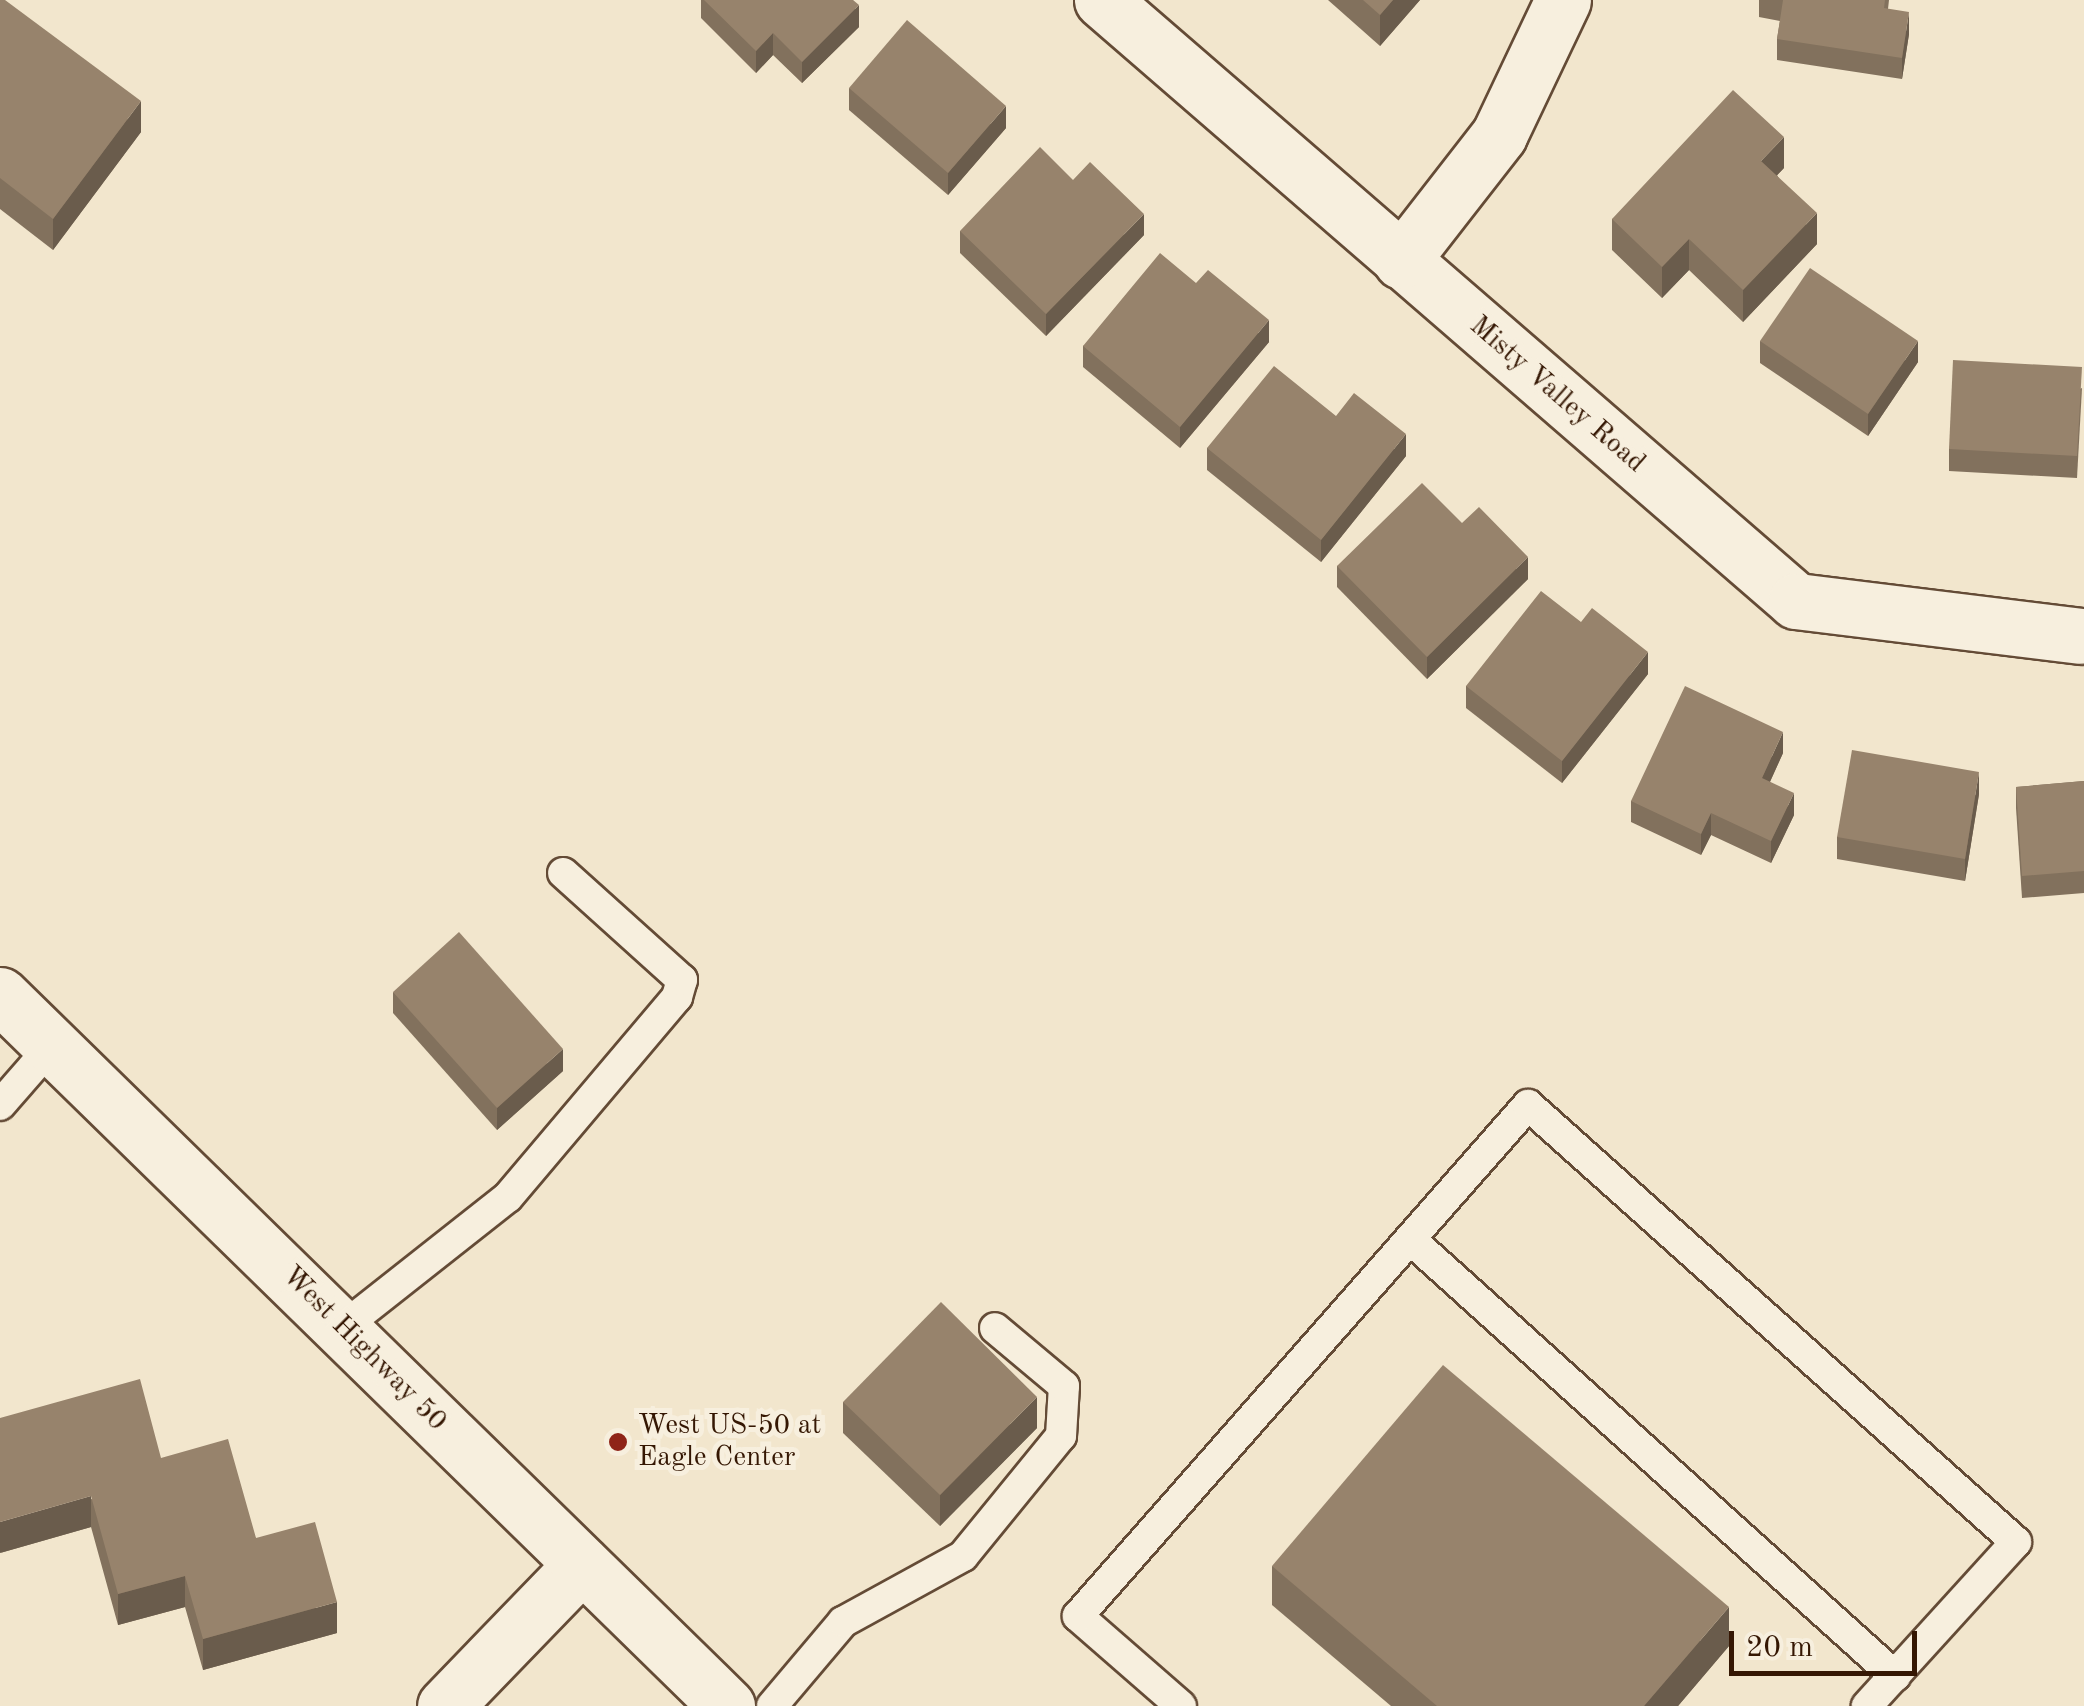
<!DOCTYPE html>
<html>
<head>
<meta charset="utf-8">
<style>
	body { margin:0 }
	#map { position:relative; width:2084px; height:1706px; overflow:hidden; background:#f2e6cd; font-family:"Old Standard TT",serif }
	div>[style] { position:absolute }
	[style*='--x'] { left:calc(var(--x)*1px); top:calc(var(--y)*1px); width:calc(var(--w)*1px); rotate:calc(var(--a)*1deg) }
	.roads { filter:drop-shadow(2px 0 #644b36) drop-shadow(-2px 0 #644b36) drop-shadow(0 2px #644b36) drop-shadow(0 -2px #644b36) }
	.service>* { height:30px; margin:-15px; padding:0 15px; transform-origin:15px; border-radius:15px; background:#f7efde }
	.minor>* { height:55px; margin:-27.5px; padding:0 27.5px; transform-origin:27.5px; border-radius:27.5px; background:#f7efde }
	.secondary>* { height:55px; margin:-27.5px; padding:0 27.5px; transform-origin:27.5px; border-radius:27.5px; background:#f7efde }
	.wall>* { inset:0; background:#82715d }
	.shaded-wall>* { inset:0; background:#6a5c4c }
	.building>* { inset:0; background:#97836c }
	.dots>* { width:28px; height:28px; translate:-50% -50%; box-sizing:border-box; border:5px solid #f7efde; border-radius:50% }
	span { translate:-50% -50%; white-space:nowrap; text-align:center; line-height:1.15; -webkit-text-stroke:10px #f7efde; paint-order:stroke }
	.street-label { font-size:28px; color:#351703 }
	.poi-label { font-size:28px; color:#351703 }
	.left { translate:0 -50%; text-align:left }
	.scale { position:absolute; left:1729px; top:1631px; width:188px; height:45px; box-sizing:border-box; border:5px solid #351703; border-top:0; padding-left:12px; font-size:30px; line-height:35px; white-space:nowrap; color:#351703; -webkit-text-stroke:8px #f7efde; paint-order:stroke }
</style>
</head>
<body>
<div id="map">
	<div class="roads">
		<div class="service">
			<div style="--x:0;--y:1105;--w:82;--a:-48.9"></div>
			<div style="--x:1410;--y:1239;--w:653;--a:42.02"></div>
			<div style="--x:342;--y:1328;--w:211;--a:-38.3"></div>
			<div style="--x:508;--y:1197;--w:262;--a:-49.8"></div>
			<div style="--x:677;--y:997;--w:18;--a:-74"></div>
			<div style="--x:682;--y:980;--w:160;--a:-138"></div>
			<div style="--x:772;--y:1706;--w:110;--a:-49.8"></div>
			<div style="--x:843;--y:1622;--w:137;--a:-28.8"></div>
			<div style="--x:963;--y:1556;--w:155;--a:-50.8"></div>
			<div style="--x:1061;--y:1436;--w:50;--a:-86.6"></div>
			<div style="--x:1064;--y:1386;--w:90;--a:-140"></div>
			<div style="--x:1181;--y:1706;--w:137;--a:-138.9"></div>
			<div style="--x:1078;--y:1616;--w:681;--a:-48.63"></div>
			<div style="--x:1528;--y:1105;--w:655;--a:41.84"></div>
			<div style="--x:2016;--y:1542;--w:222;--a:132.3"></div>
		</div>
		<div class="minor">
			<div style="--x:1102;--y:0;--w:918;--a:40.89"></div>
			<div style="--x:1796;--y:601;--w:286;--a:7"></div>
			<div style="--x:1401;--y:261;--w:160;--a:-52.1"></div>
			<div style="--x:1499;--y:135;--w:149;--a:-64.6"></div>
			<div style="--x:445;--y:1706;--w:197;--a:-46"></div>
		</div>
		<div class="secondary">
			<div style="--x:0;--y:995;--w:1017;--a:44.36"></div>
		</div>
	</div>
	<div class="wall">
		<div style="clip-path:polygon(0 0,141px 132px,53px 250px,0 209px)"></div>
		<div style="clip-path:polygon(701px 0,853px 0,859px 27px,802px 83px,773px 55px,756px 73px,701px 18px)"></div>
		<div style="clip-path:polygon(1328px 0,1420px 0,1380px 46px)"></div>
		<div style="clip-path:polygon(1759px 0,1889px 0,1888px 9px,1909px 34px,1902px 79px,1777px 60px,1777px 39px,1780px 21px,1759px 17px)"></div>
		<div style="clip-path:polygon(849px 88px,1006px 128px,948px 195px,849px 110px)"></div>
		<div style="clip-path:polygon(1784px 168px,1777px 175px,1817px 244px,1743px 322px,1689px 270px,1662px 298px,1612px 250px,1612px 219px)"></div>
		<div style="clip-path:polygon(960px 231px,1144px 235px,1046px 336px,960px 253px)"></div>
		<div style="clip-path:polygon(1196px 283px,1269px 342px,1180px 448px,1083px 367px,1083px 346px)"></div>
		<div style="clip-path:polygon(1760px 341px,1918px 362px,1868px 436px,1760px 363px)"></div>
		<div style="clip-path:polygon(2082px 388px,2077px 478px,1949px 471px,1949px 449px)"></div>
		<div style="clip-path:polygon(1336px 416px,1406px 456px,1321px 562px,1207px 470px,1207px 448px)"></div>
		<div style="clip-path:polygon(1462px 523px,1528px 579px,1427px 679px,1337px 587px,1337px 566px)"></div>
		<div style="clip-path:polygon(1648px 674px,1562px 783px,1466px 708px,1466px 686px)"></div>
		<div style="clip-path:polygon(1783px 753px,1770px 782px,1794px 815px,1771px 863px,1711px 835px,1701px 855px,1631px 822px,1631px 801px)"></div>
		<div style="clip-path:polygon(2084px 781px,2084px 893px,2022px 898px,2016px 808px,2016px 787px)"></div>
		<div style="clip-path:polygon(1979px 794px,1965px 881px,1837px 859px,1837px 837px)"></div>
		<div style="clip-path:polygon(393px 992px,563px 1071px,497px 1130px,393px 1013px)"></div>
		<div style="clip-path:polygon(843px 1402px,1037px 1428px,940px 1526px,843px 1433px)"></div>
		<div style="clip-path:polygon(161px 1458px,256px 1538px,337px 1633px,203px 1670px,185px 1607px,118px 1625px,91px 1527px,0 1553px)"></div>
		<div style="clip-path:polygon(1272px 1566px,1729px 1646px,1678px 1706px,1391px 1706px,1272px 1605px)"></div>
	</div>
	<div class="shaded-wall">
		<div style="clip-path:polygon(1393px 0,1420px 0,1380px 46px,1380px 15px)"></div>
		<div style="clip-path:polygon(859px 5px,859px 27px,802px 83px,802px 62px)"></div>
		<div style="clip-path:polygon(1909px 12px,1909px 34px,1902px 79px,1902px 58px)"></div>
		<div style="clip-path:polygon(773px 33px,773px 55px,756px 73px,756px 51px)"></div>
		<div style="clip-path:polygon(141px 101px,141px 132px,53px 250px,53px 219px)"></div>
		<div style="clip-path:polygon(1006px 106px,1006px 128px,948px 195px,948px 173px)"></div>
		<div style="clip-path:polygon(1784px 137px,1784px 168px,1761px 192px,1761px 161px)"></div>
		<div style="clip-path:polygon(1817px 213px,1817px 244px,1743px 322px,1743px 290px)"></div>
		<div style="clip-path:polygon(1144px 214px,1144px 235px,1046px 336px,1046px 314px)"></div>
		<div style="clip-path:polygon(1689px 239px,1689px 270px,1662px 298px,1662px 267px)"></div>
		<div style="clip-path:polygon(1269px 320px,1269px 342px,1180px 448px,1180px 427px)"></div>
		<div style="clip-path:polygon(1918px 341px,1918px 362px,1868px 436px,1868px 414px)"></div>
		<div style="clip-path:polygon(1406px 434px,1406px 456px,1321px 562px,1321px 540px)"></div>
		<div style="clip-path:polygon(1528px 557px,1528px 579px,1427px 679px,1427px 657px)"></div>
		<div style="clip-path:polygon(1648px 652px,1648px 674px,1562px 783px,1562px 761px)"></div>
		<div style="clip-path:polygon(1783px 732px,1783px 753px,1762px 799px,1762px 778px)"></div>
		<div style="clip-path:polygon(1979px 772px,1979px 794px,1965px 881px,1965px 859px)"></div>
		<div style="clip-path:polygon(1794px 793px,1794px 815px,1771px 863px,1771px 841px)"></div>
		<div style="clip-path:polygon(1711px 813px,1711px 835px,1701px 855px,1701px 834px)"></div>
		<div style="clip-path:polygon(563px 1049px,563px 1071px,497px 1130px,497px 1108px)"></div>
		<div style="clip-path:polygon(1037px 1397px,1037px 1428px,940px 1526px,940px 1495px)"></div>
		<div style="clip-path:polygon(91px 1496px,91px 1527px,0 1553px,0 1522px)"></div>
		<div style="clip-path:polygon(185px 1576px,185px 1607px,118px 1625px,118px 1594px)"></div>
		<div style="clip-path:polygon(337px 1602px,337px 1633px,203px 1670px,203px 1639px)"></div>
		<div style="clip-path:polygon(1729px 1607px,1729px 1646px,1678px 1706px,1644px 1706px)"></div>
	</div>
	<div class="building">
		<div style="clip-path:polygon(0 0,5px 0,141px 101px,53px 219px,0 178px)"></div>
		<div style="clip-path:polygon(704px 0,853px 0,859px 5px,802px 62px,773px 33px,756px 51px)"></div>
		<div style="clip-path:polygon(1363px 0,1393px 0,1380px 15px)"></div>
		<div style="clip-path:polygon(1783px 0,1885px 0,1884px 8px,1909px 12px,1902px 58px,1777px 39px)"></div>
		<div style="clip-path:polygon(907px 20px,1006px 106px,948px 173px,849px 88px)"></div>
		<div style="clip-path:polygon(1733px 90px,1784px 137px,1761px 161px,1817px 213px,1743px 290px,1689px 239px,1662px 267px,1612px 219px)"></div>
		<div style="clip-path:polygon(1040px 147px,1073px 180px,1090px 162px,1144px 214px,1046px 314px,960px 231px)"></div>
		<div style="clip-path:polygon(1160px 253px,1196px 283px,1208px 270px,1269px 320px,1180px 427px,1083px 346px)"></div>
		<div style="clip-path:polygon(1810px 268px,1918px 341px,1868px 414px,1760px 341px)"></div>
		<div style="clip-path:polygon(1953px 360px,2082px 367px,2077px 456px,1949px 449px)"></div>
		<div style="clip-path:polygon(1274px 366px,1336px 416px,1354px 393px,1406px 434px,1321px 540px,1207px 448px)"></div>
		<div style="clip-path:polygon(1422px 483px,1462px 523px,1479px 507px,1528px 557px,1427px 657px,1337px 566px)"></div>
		<div style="clip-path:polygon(1541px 591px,1581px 622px,1592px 608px,1648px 652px,1562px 761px,1466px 686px)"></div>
		<div style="clip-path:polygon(1685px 686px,1783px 732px,1762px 778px,1794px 793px,1771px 841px,1711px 813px,1701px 834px,1631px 801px)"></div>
		<div style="clip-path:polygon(1852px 750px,1979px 772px,1965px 859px,1837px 837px)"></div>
		<div style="clip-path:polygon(2084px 781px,2084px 871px,2022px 876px,2016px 787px)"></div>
		<div style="clip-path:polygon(459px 932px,563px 1049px,497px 1108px,393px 992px)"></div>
		<div style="clip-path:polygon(941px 1302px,1037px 1397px,940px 1495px,843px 1402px)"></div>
		<div style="clip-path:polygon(1443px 1365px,1729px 1607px,1644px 1706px,1437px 1706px,1272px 1566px)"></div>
		<div style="clip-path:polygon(140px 1379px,161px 1458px,228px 1439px,256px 1538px,315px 1522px,337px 1602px,203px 1639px,185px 1576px,118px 1594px,91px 1496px,0 1522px,0 1418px)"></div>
	</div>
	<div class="dots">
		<div style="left:618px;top:1442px;background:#8f2418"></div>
	</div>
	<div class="street-label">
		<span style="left:1557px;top:395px;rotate:41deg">Misty Valley Road</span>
		<span style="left:364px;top:1349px;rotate:45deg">West Highway 50</span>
	</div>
	<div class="poi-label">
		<span class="left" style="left:638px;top:1442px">West US-50 at<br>Eagle Center</span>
	</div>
	<div class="scale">20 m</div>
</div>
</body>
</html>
